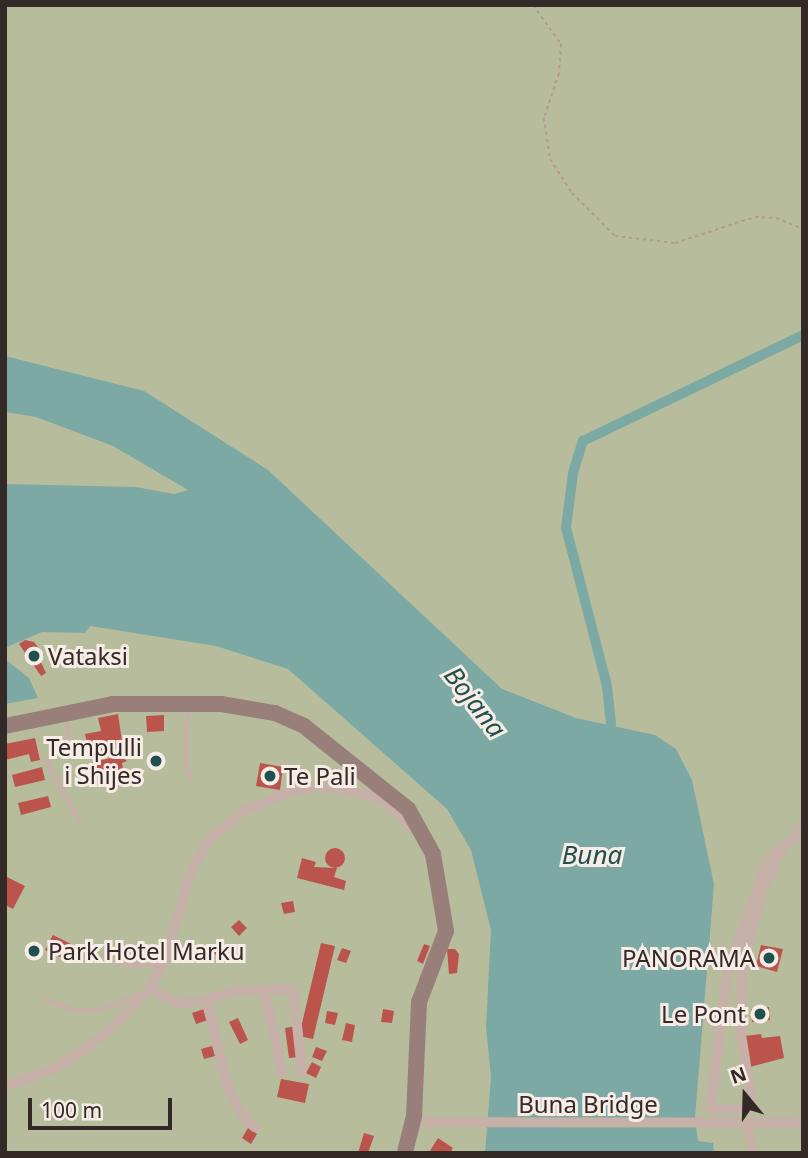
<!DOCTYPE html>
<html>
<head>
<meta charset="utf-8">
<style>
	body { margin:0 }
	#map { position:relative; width:808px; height:1158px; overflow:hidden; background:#efe2da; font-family:"Noto Sans",sans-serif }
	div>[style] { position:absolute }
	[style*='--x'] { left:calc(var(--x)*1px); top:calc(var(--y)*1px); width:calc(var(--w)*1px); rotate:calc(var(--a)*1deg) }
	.green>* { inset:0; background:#b7bd9c }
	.water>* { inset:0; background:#7ca9a4 }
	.canal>* { height:10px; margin:-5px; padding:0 5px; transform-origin:5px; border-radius:5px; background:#7ca9a4 }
	.building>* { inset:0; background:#bb544c }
	.round { border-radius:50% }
	.path>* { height:2px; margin-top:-1px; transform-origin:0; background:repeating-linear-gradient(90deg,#b19a92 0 3.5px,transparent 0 7px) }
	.lane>* { height:5px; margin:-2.5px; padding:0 2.5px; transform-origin:2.5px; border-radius:2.5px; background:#c6b0a7 }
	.street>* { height:10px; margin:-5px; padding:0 5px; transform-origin:5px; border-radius:5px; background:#c6b0a7 }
	.secondary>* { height:16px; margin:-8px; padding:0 8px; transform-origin:8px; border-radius:8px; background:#997f79 }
	.dots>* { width:19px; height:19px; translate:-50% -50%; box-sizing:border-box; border:4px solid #f7ece6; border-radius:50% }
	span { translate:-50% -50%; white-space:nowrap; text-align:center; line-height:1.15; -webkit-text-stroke:6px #f7ece6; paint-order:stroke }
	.poi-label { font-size:24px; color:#332927 }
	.left { translate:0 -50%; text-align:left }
	.right { translate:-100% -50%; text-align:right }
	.street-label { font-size:24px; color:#332927 }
	.water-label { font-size:26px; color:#20514c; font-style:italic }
	.frame { position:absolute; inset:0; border:7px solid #332927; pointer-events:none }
	.north { position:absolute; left:710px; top:1060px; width:70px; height:70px; -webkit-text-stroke:5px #f7ece6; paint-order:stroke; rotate:341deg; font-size:19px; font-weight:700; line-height:28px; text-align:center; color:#332927 }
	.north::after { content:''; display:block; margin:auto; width:24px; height:32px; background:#332927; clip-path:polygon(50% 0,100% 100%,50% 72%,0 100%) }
	.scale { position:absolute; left:28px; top:1098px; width:144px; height:32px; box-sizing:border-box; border:4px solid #332927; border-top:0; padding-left:9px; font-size:21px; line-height:24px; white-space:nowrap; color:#332927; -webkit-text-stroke:5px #f7ece6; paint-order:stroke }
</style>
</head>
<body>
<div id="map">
	<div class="green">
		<div style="clip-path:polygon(5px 5px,803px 5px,803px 1153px,5px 1153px)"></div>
	</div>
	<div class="water">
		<div style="clip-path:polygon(5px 356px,144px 391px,268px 470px,502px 689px,576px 718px,655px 735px,676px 749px,692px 780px,714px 884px,695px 1118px,698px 1141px,713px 1143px,714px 1153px,485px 1153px,491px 1077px,486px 1027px,491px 930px,471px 850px,447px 809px,288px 669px,216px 646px,90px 626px,85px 633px,42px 632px,5px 648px,5px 484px,136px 487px,174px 494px,188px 490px,113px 446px,36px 417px,5px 412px)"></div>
		<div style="clip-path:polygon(5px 659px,29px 678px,38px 698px,5px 704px)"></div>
	</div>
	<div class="canal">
		<div style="--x:611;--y:724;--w:38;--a:-96"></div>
		<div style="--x:607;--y:686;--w:163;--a:-104.5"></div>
		<div style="--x:566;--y:528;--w:55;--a:-82.7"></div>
		<div style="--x:573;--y:473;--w:34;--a:-73"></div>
		<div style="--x:583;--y:441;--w:244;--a:-25.7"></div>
	</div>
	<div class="building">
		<div style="clip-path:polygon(25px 640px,34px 642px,44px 655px,39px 658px,46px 673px,41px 676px,19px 644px)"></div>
		<div style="clip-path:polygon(118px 714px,123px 748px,89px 752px,85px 734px,101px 731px,98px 718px)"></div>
		<div style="clip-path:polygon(164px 715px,164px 731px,147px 732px,146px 716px)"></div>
		<div style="clip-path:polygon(35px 738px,40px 760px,31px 762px,29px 754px,5px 760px,5px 744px)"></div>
		<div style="clip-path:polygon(121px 756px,127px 761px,122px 763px,123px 769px,94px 775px,92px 762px)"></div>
		<div style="clip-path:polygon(260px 763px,283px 767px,280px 790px,256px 786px)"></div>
		<div style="clip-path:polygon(42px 767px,45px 780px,15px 787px,12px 775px)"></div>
		<div style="clip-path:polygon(48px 796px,51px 807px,21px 815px,18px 803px)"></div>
		<div class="round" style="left:325px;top:848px;width:20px;height:20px"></div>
		<div style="clip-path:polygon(302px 858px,316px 862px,314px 867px,337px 868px,334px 877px,346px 881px,344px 890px,297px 878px)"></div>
		<div style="clip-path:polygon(5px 876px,25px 886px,13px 909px,5px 905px)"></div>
		<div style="clip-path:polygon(293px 901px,295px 912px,284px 914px,281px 903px)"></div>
		<div style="clip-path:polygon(239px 920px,247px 928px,239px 936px,231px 927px)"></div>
		<div style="clip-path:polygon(53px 935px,73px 945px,66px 960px,45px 950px)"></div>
		<div style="clip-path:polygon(219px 941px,227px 949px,218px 957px,210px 949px)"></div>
		<div style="clip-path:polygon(321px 943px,335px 946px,313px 1039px,299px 1036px)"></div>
		<div style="clip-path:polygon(424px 944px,430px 946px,423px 964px,417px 961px)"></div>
		<div style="clip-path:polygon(761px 945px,783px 949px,777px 972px,756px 966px)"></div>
		<div style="clip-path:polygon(342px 948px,351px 951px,346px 963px,337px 960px)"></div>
		<div style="clip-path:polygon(447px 949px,455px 949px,459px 954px,457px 973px,449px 974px)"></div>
		<div style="clip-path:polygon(769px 1007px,770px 1020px,752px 1022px,751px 1009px)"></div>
		<div style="clip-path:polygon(204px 1009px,208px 1020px,196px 1024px,192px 1013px)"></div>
		<div style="clip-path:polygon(383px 1009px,394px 1011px,392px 1023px,381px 1022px)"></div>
		<div style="clip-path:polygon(327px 1011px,338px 1013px,335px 1025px,325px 1023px)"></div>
		<div style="clip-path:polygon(238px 1018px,248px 1040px,240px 1044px,229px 1022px)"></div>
		<div style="clip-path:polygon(346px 1023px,355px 1025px,352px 1042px,342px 1040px)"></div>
		<div style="clip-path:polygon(296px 1026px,300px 1057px,289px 1058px,285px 1028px)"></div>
		<div style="clip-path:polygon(761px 1034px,762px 1038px,780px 1036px,784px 1058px,750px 1067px,745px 1036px)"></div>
		<div style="clip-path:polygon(212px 1046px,215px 1056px,204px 1059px,201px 1049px)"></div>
		<div style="clip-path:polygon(316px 1047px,327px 1051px,322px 1061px,312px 1057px)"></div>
		<div style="clip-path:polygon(312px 1062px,321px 1067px,316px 1078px,306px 1073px)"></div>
		<div style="clip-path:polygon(281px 1079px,309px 1084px,305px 1103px,277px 1097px)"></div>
		<div style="clip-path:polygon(248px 1128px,257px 1134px,251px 1144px,242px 1138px)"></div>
		<div style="clip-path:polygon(364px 1133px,374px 1136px,368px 1153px,358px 1153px)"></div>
		<div style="clip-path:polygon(438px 1138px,453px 1148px,450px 1153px,430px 1151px)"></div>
	</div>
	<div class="path">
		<div style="--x:533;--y:5;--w:48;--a:54.3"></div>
		<div style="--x:561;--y:44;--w:29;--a:94"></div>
		<div style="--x:559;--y:73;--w:47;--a:108.4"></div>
		<div style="--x:544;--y:118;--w:41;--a:81.7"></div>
		<div style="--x:550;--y:159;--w:40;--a:57.1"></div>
		<div style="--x:572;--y:193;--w:61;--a:45"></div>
		<div style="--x:615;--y:236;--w:60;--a:6.7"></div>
		<div style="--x:675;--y:243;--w:84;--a:-18"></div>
		<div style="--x:755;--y:217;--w:21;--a:3"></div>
		<div style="--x:776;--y:218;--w:29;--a:22"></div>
	</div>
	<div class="lane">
		<div style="--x:187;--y:708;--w:53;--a:92.2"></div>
		<div style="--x:185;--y:761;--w:17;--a:73"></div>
		<div style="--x:67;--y:716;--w:22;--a:87"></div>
		<div style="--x:68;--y:738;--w:32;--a:134"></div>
		<div style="--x:46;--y:761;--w:68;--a:60.8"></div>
		<div style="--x:108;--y:960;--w:24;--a:12"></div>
		<div style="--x:131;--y:965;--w:32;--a:-5"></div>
		<div style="--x:47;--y:1000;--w:30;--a:20"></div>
		<div style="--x:75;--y:1010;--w:26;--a:-2"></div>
		<div style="--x:101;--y:1009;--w:47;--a:-22.7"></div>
	</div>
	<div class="street">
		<div style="--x:783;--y:847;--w:47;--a:115.5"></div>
		<div style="--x:763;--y:889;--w:76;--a:105.3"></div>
		<div style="--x:743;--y:962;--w:66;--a:92.6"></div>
		<div style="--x:740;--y:1028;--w:82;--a:80.9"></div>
		<div style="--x:753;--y:1109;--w:43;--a:180"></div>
		<div style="--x:710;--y:1109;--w:142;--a:-82.7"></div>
		<div style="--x:728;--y:968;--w:110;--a:-69.7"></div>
		<div style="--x:766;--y:865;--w:14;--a:-51"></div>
		<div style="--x:775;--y:854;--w:11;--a:-41"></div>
		<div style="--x:783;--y:847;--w:9;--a:-36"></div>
		<div style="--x:790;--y:842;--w:21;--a:-51"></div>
		<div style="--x:150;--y:988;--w:33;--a:29"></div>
		<div style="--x:179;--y:1004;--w:27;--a:-8"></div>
		<div style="--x:282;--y:1073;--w:85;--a:-101.6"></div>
		<div style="--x:265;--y:990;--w:28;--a:-2"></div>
		<div style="--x:293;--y:989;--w:82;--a:83.7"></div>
		<div style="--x:5;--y:1086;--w:49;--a:-19.2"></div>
		<div style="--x:51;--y:1070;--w:30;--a:-30"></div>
		<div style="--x:77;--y:1055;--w:46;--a:-37.9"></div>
		<div style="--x:113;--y:1027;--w:54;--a:-46.5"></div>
		<div style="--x:150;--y:988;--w:29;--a:-63"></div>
		<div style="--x:163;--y:962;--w:103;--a:-72.4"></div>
		<div style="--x:194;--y:864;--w:29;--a:-56"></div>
		<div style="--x:210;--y:840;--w:46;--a:-40.6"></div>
		<div style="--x:245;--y:810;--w:48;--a:-21.8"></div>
		<div style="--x:290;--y:792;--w:29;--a:-12"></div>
		<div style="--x:318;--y:786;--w:18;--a:6"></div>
		<div style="--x:336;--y:788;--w:47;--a:12.3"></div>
		<div style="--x:382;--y:798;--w:44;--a:45"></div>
		<div style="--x:413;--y:1122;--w:390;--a:0.1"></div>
		<div style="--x:747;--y:1124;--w:30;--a:78"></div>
		<div style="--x:255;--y:1127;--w:14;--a:-141"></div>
		<div style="--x:244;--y:1118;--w:32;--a:-118"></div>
		<div style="--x:229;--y:1090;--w:93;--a:-104.3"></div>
		<div style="--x:206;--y:1000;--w:29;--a:-18"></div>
		<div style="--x:234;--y:991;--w:31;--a:-2"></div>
	</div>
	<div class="secondary">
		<div style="--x:5;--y:726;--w:110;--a:-11.5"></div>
		<div style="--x:113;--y:704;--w:108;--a:0"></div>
		<div style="--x:221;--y:704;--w:55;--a:9.5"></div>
		<div style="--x:275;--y:713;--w:32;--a:24"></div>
		<div style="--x:304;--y:726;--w:133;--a:38.6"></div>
		<div style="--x:408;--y:809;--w:51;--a:60.9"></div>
		<div style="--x:433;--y:854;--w:78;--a:80.4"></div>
		<div style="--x:446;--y:931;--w:76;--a:110.8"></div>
		<div style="--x:419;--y:1002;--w:114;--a:92.5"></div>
		<div style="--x:414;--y:1116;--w:38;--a:104"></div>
	</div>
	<div class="dots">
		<div style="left:34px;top:656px;background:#20514c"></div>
		<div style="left:156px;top:761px;background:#20514c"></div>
		<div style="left:270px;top:776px;background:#20514c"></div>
		<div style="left:34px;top:951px;background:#20514c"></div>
		<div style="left:769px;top:958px;background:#20514c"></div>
		<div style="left:760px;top:1014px;background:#20514c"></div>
	</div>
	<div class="poi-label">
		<span class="left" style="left:48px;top:656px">Vataksi</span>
		<span class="right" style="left:142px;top:761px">Tempulli<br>i Shijes</span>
		<span class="left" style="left:284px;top:776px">Te Pali</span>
		<span class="left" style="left:48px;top:951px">Park Hotel Marku</span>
		<span class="right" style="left:755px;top:958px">PANORAMA</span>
		<span class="right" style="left:746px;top:1014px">Le Pont</span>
	</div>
	<div class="street-label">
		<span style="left:588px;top:1104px">Buna Bridge</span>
	</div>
	<div class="water-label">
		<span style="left:475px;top:702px;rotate:52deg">Bojana</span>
		<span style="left:592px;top:855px">Buna</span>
	</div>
	<div class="frame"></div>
	<div class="north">N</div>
	<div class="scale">100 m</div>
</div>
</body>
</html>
